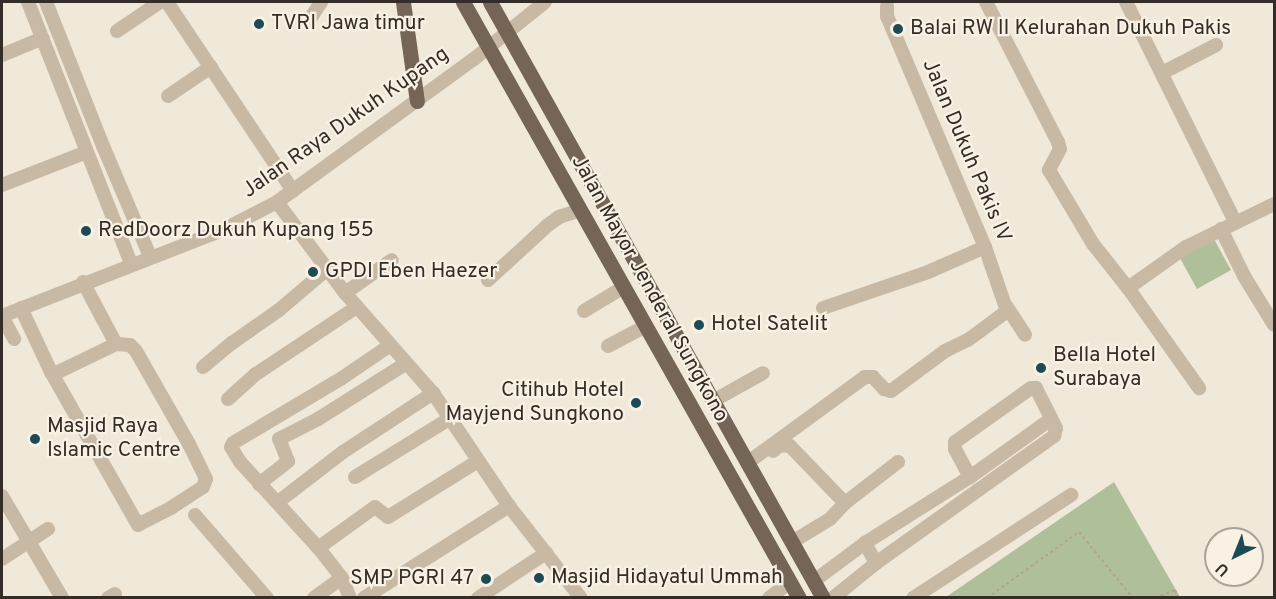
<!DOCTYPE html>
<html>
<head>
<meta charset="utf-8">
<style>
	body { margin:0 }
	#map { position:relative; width:1276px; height:599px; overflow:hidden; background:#f0e8d8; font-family:Overpass,sans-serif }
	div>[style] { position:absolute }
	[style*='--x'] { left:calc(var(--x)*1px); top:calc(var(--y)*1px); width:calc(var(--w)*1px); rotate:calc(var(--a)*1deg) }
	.green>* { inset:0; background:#aebf99 }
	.path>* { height:2px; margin-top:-1px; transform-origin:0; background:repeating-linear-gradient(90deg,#b3a38f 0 3px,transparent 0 6px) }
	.minor>* { height:14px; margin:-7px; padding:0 7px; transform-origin:7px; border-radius:7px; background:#c8b9a5 }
	.major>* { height:15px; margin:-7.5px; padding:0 7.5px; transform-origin:7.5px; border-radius:7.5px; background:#756557 }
	.dots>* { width:16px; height:16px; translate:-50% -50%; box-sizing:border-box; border:3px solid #f8f1e4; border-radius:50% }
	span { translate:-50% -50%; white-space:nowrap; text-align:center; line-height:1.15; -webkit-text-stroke:4.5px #f8f1e4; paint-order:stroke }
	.poi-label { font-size:21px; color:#342c26 }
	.left { translate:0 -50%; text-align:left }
	.right { translate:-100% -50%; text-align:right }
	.street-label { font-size:21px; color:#342c26 }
	.frame { position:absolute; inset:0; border:3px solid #342c26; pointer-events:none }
	.north { position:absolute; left:1204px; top:527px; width:60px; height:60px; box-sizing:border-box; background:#f8f1e4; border:2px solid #aaa298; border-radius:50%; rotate:223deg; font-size:16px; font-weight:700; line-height:24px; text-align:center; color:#342c26 }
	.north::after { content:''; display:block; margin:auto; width:21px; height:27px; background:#1d4a54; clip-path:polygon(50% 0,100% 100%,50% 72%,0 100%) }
</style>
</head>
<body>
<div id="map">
	<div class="green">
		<div style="clip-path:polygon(1214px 239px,1231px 270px,1197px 289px,1180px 258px)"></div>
		<div style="clip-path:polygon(1114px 482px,1180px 597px,946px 597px)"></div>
	</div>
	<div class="path">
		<div style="--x:987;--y:598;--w:113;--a:-35.7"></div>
		<div style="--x:1079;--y:532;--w:85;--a:50.7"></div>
		<div style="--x:1155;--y:598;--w:22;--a:-22"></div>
		<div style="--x:1175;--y:590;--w:9;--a:63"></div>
	</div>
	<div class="minor">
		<div style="--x:28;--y:2;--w:282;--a:68.5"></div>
		<div style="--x:46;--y:2;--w:155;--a:68.4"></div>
		<div style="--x:103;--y:146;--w:120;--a:66.9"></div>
		<div style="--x:167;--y:2;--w:227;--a:56.3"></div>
		<div style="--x:986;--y:2;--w:157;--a:62.8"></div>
		<div style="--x:1058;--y:142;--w:7;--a:74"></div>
		<div style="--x:1060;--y:149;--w:24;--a:118"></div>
		<div style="--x:1049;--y:170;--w:86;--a:59.3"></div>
		<div style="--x:1093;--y:244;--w:56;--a:51.5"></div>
		<div style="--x:1128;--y:288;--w:123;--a:54.6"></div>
		<div style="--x:1126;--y:2;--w:246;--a:63.6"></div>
		<div style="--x:312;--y:16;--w:17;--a:-57"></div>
		<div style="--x:117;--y:31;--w:52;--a:-34"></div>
		<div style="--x:2;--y:55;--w:44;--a:-22.5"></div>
		<div style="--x:1162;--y:73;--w:61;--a:-27.4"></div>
		<div style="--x:168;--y:96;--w:52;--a:-34"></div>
		<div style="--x:2;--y:185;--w:91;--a:-21.2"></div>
		<div style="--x:277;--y:202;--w:114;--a:53.2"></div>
		<div style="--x:345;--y:293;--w:133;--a:48.7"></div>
		<div style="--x:433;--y:393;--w:136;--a:56.1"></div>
		<div style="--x:509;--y:506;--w:117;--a:52"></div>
		<div style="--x:1221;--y:229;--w:52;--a:63.9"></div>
		<div style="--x:1244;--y:276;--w:57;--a:58.5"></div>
		<div style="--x:488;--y:280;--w:81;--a:-42.5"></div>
		<div style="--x:548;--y:225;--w:14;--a:-36"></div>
		<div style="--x:559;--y:217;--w:22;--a:-18"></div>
		<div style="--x:83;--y:282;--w:70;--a:62"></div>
		<div style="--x:1128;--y:288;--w:71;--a:-35.3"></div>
		<div style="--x:1186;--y:247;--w:98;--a:-26"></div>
		<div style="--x:345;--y:293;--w:57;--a:-35.1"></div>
		<div style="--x:1007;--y:307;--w:33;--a:57"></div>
		<div style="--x:21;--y:308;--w:71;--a:64.9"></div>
		<div style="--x:51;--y:372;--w:4;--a:34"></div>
		<div style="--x:54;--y:374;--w:69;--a:-25.8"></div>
		<div style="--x:116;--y:344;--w:14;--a:4"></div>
		<div style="--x:130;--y:345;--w:8;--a:45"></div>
		<div style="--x:136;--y:351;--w:107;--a:60.3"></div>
		<div style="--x:189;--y:444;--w:39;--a:64"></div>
		<div style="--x:206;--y:479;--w:9;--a:111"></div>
		<div style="--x:203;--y:487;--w:38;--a:147"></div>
		<div style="--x:171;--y:508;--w:37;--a:153"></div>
		<div style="--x:138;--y:525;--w:176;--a:-119.6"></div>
		<div style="--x:823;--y:308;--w:111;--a:-18.9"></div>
		<div style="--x:928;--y:272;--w:62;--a:-23.7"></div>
		<div style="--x:584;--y:311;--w:47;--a:-31"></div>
		<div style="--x:2;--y:316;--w:239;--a:-21.3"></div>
		<div style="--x:225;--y:229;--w:59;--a:-27.4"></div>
		<div style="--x:277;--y:202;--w:243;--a:-36"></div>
		<div style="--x:474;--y:59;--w:91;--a:-38.8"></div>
		<div style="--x:2;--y:316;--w:26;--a:62"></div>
		<div style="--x:608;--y:346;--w:43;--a:-27.8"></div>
		<div style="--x:203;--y:367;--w:38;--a:-40"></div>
		<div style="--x:232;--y:343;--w:57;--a:-35.1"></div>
		<div style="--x:279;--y:310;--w:62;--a:-40.4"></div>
		<div style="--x:228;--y:399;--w:38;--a:-42"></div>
		<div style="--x:256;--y:374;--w:121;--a:-33.6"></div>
		<div style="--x:713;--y:401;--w:57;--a:-29.2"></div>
		<div style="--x:773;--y:451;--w:9;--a:-41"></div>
		<div style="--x:780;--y:445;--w:10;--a:6"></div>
		<div style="--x:790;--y:446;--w:79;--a:46"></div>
		<div style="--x:747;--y:463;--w:146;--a:-36.1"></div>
		<div style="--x:865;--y:377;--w:8;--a:0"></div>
		<div style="--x:873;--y:377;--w:16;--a:47"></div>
		<div style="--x:884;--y:389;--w:7;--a:16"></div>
		<div style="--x:891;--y:391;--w:67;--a:-36.5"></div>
		<div style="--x:945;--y:351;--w:25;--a:-26"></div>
		<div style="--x:968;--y:340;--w:49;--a:-36.6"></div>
		<div style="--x:1007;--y:311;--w:68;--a:-109"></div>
		<div style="--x:985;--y:247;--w:251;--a:-113"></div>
		<div style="--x:887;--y:16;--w:10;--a:-90"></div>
		<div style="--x:355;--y:477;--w:110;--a:-31.7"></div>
		<div style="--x:259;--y:484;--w:37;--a:-38"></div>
		<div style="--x:288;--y:461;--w:24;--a:-112"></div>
		<div style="--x:279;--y:439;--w:44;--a:-27.1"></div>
		<div style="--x:318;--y:419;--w:103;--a:-32.3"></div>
		<div style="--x:2;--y:496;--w:118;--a:59.5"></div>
		<div style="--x:278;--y:502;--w:82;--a:-37.6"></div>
		<div style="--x:343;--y:452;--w:108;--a:-33.2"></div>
		<div style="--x:195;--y:515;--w:110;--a:49.1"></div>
		<div style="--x:792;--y:542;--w:44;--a:-31.2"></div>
		<div style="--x:830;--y:519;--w:22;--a:-47"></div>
		<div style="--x:845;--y:503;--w:67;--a:-37.7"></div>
		<div style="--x:318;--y:548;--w:70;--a:-35.7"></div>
		<div style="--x:375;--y:507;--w:16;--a:38"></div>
		<div style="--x:388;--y:517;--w:106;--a:-31.9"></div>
		<div style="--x:2;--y:559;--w:55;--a:-33.1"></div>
		<div style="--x:876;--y:563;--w:23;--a:-119"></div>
		<div style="--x:865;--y:543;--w:124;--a:-32.2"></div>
		<div style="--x:970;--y:477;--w:100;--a:-35.6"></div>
		<div style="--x:814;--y:581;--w:64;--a:-36.7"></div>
		<div style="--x:108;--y:598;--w:8;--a:-30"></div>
		<div style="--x:314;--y:598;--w:34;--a:-36"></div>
		<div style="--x:350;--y:598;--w:22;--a:-112"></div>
		<div style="--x:342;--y:578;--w:33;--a:-128"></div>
		<div style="--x:322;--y:552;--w:122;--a:-132.3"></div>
		<div style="--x:240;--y:462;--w:17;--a:-121"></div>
		<div style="--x:231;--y:447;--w:4;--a:-63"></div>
		<div style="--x:233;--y:443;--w:127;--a:-30.8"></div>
		<div style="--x:342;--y:378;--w:57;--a:-34.2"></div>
		<div style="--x:364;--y:598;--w:172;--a:-32.4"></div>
		<div style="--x:478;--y:598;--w:82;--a:-33.5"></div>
		<div style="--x:769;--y:598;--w:26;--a:-37"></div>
		<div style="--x:833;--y:598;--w:55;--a:-39.1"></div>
		<div style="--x:876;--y:563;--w:219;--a:-35.5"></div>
		<div style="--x:1054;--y:436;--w:8;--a:-76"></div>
		<div style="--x:1056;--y:428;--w:45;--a:-116.6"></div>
		<div style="--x:1036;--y:388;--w:5;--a:180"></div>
		<div style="--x:1031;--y:388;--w:93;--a:144.6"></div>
		<div style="--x:955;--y:442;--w:7;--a:90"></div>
		<div style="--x:955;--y:449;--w:32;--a:62"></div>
		<div style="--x:913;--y:598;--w:189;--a:-33.1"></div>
	</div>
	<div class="major">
		<div style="--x:403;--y:2;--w:100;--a:82"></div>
		<div style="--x:463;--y:2;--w:684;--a:60.59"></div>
		<div style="--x:490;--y:2;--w:683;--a:60.81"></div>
	</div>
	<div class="dots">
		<div style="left:259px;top:24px;background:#1d4a54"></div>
		<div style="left:898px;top:29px;background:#1d4a54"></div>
		<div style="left:86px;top:231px;background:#1d4a54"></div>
		<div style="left:313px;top:272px;background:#1d4a54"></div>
		<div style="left:699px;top:325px;background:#1d4a54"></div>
		<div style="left:1041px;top:368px;background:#1d4a54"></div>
		<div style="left:636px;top:403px;background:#1d4a54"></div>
		<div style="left:35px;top:439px;background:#1d4a54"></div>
		<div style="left:539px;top:578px;background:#1d4a54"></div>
		<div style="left:486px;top:579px;background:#1d4a54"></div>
	</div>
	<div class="poi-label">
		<span class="left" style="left:271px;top:24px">TVRI Jawa timur</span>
		<span class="left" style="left:910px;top:29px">Balai RW II Kelurahan Dukuh Pakis</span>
		<span class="left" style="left:98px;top:231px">RedDoorz Dukuh Kupang 155</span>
		<span class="left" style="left:325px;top:272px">GPDI Eben Haezer</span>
		<span class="left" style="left:711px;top:325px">Hotel Satelit</span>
		<span class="left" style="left:1053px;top:368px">Bella Hotel<br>Surabaya</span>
		<span class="right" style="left:624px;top:403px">Citihub Hotel<br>Mayjend Sungkono</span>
		<span class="left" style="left:47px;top:439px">Masjid Raya<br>Islamic Centre</span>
		<span class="left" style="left:551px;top:578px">Masjid Hidayatul Ummah</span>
		<span class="right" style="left:474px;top:579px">SMP PGRI 47</span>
	</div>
	<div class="street-label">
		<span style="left:346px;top:123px;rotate:-35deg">Jalan Raya Dukuh Kupang</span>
		<span style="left:966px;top:151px;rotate:67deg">Jalan Dukuh Pakis IV</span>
		<span style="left:649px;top:289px;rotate:61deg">Jalan Mayor Jenderal Sungkono</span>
	</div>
	<div class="frame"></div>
	<div class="north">U</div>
</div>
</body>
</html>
